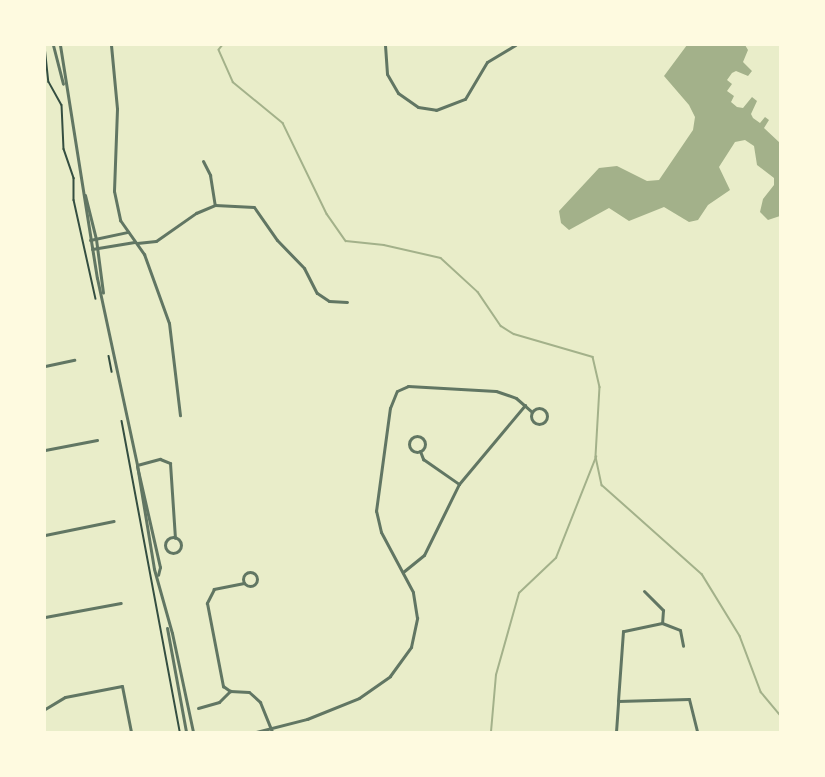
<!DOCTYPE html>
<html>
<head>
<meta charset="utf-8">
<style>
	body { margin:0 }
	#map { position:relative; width:825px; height:777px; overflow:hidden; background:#e9edc9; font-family:"Nunito Sans",sans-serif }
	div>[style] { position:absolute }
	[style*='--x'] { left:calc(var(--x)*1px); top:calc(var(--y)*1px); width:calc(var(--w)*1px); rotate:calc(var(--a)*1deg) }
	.water>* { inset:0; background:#a3b18a }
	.stream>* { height:1.5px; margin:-0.75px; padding:0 0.75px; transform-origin:0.75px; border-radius:0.75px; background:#a3b18a }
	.path>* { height:1.5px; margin:-0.75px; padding:0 0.75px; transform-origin:0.75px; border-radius:0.75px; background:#344e41 }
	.minor>* { height:3px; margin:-1.5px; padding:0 1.5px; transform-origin:1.5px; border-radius:1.5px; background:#617663 }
	.minor>.ring { margin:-1.5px; padding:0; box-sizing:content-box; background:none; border:3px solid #617663; border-radius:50% }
	span { translate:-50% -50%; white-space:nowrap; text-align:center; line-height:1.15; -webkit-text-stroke:4.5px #fefae0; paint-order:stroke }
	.frame { position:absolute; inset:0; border:46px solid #fefae0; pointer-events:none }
</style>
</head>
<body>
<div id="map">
	<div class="water">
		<div style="clip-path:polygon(687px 45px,745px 45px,748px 50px,743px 62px,752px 71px,748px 76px,736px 71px,732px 73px,727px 80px,732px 84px,727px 91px,734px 96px,731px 102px,737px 107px,743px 108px,752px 97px,757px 101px,751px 114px,753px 118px,760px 123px,765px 117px,769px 120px,764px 128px,780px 143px,780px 216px,768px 220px,760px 212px,763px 199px,774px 185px,774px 178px,757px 165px,754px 146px,745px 140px,735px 142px,719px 167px,730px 190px,708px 205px,698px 220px,689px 222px,664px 207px,629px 221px,609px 208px,569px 230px,561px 223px,559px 211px,599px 168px,617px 166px,647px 181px,659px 180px,693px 130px,695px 117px,689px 105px,664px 76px)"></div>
	</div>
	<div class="stream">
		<div style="--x:223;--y:45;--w:6;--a:129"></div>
		<div style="--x:219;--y:50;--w:35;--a:66"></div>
		<div style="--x:233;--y:82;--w:65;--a:39.4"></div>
		<div style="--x:283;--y:123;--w:101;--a:64.2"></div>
		<div style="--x:327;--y:214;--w:33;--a:55"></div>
		<div style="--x:346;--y:241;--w:38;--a:6"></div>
		<div style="--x:384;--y:245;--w:58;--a:12.8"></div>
		<div style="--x:441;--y:258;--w:50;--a:42.6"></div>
		<div style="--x:478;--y:292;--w:41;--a:55.9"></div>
		<div style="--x:501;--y:326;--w:15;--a:32"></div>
		<div style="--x:514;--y:334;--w:82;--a:16.2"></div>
		<div style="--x:593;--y:357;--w:31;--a:77"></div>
		<div style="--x:600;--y:387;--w:70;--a:93.3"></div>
		<div style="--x:596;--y:457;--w:29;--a:78"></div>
		<div style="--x:602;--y:485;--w:134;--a:41.7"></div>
		<div style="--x:702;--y:574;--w:73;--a:58.5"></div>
		<div style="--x:740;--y:636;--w:60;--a:69.4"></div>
		<div style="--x:761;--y:692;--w:30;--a:50"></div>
		<div style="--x:491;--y:732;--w:57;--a:-85"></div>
		<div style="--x:496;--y:675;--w:85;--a:-74.3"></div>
		<div style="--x:519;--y:593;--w:51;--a:-43.4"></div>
		<div style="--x:556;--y:558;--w:109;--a:-68.4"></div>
	</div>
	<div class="path">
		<div style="--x:45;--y:46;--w:36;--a:84"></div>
		<div style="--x:49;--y:82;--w:26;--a:61"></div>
		<div style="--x:62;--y:105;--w:44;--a:87.4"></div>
		<div style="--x:64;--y:149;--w:31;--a:71"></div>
		<div style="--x:74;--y:178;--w:22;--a:90"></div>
		<div style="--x:74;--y:200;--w:101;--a:77.5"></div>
		<div style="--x:109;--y:356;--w:16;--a:79"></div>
		<div style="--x:122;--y:421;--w:316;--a:79.4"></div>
	</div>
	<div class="minor">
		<div style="--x:53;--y:45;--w:40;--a:75.6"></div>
		<div style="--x:60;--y:45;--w:236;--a:81"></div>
		<div style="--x:97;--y:278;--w:191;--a:77.9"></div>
		<div style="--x:137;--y:465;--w:105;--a:80.7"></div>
		<div style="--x:154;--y:569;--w:66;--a:74.3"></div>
		<div style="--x:172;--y:633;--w:101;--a:78"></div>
		<div style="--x:111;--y:45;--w:64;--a:84.6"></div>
		<div style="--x:117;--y:109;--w:82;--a:92.1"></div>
		<div style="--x:114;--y:191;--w:30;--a:78"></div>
		<div style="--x:120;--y:220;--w:42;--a:54.8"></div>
		<div style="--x:144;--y:254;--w:73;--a:70.1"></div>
		<div style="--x:169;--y:323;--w:93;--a:83.2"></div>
		<div style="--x:385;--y:45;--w:29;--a:86"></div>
		<div style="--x:387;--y:74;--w:22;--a:60"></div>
		<div style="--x:398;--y:93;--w:24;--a:35"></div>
		<div style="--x:418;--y:107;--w:18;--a:9"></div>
		<div style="--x:436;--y:110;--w:31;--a:-21"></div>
		<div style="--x:465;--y:99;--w:43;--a:-59.3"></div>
		<div style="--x:487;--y:62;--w:33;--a:-31"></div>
		<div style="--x:203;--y:161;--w:16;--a:63"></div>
		<div style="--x:210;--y:175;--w:30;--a:81"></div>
		<div style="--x:85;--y:195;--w:45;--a:76"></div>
		<div style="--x:96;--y:239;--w:54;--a:82.6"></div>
		<div style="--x:90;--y:240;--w:39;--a:-12"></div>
		<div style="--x:137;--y:243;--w:19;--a:-6"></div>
		<div style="--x:156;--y:241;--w:49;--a:-35"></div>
		<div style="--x:196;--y:213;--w:21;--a:-23"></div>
		<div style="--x:215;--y:205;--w:39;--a:3"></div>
		<div style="--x:254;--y:207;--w:40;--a:55.1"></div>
		<div style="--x:277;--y:240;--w:39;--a:46"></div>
		<div style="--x:304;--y:268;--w:28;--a:63"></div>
		<div style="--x:317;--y:293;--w:14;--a:34"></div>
		<div style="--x:329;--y:301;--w:18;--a:3"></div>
		<div style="--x:92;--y:249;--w:43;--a:-9.5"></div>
		<div style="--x:45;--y:366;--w:30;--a:-12"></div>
		<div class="ring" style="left:531px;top:408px;width:13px;height:13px"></div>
		<div class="ring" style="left:409px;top:436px;width:13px;height:13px"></div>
		<div style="--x:45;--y:450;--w:53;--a:-10.9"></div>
		<div style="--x:420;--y:451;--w:9;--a:69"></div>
		<div style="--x:423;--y:459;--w:44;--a:34.8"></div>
		<div style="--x:137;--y:465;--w:24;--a:-15"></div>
		<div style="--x:160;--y:459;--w:11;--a:22"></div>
		<div style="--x:170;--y:463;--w:75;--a:86.2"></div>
		<div style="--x:137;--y:466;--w:104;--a:77.2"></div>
		<div style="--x:160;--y:567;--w:8;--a:104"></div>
		<div style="--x:45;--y:535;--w:70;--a:-11.5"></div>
		<div class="ring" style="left:165px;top:537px;width:13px;height:13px"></div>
		<div class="ring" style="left:243px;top:572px;width:11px;height:11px"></div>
		<div style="--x:403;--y:572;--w:27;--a:-39"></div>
		<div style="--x:424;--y:555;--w:79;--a:-63.8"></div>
		<div style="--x:459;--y:484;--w:103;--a:-50.1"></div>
		<div style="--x:244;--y:583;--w:31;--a:169"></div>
		<div style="--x:214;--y:589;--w:16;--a:117"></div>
		<div style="--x:207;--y:603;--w:85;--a:79.1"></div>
		<div style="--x:223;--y:686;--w:9;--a:36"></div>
		<div style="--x:230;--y:691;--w:19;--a:3"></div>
		<div style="--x:249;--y:692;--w:15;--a:42"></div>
		<div style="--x:260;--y:702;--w:32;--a:68"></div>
		<div style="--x:644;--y:591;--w:27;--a:45"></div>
		<div style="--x:663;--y:610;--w:13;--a:94"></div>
		<div style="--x:662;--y:623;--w:19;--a:21"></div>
		<div style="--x:680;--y:630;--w:16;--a:79"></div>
		<div style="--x:45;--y:617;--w:77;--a:-10.4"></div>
		<div style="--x:662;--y:623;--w:40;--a:168"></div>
		<div style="--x:623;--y:631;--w:70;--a:94.1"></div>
		<div style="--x:618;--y:701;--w:71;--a:-1.6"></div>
		<div style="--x:689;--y:699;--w:34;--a:76"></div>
		<div style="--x:167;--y:628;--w:106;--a:79.6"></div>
		<div style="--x:198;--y:708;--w:22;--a:-16"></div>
		<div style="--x:219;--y:702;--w:16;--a:-45"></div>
		<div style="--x:45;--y:709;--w:23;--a:-31"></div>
		<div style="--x:65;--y:697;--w:58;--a:-10.9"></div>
		<div style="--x:122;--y:686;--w:47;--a:78.9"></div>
		<div style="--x:256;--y:732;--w:53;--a:-14.3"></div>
		<div style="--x:307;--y:719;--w:56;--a:-22"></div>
		<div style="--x:359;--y:698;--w:38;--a:-35"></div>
		<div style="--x:390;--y:676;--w:36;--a:-54"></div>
		<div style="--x:411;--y:647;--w:30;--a:-78"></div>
		<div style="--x:417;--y:618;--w:26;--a:-99"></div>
		<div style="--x:413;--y:592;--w:68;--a:-118.1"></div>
		<div style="--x:381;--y:532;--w:22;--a:-103"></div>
		<div style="--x:376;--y:511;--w:104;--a:-82.3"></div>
		<div style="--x:390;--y:408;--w:18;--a:-68"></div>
		<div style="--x:397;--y:391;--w:12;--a:-24"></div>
		<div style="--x:408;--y:386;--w:88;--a:3.3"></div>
		<div style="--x:496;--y:391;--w:21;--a:19"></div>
		<div style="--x:516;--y:398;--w:21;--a:41"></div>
		<div style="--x:616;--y:732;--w:31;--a:-86"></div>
	</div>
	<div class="frame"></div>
</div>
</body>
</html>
